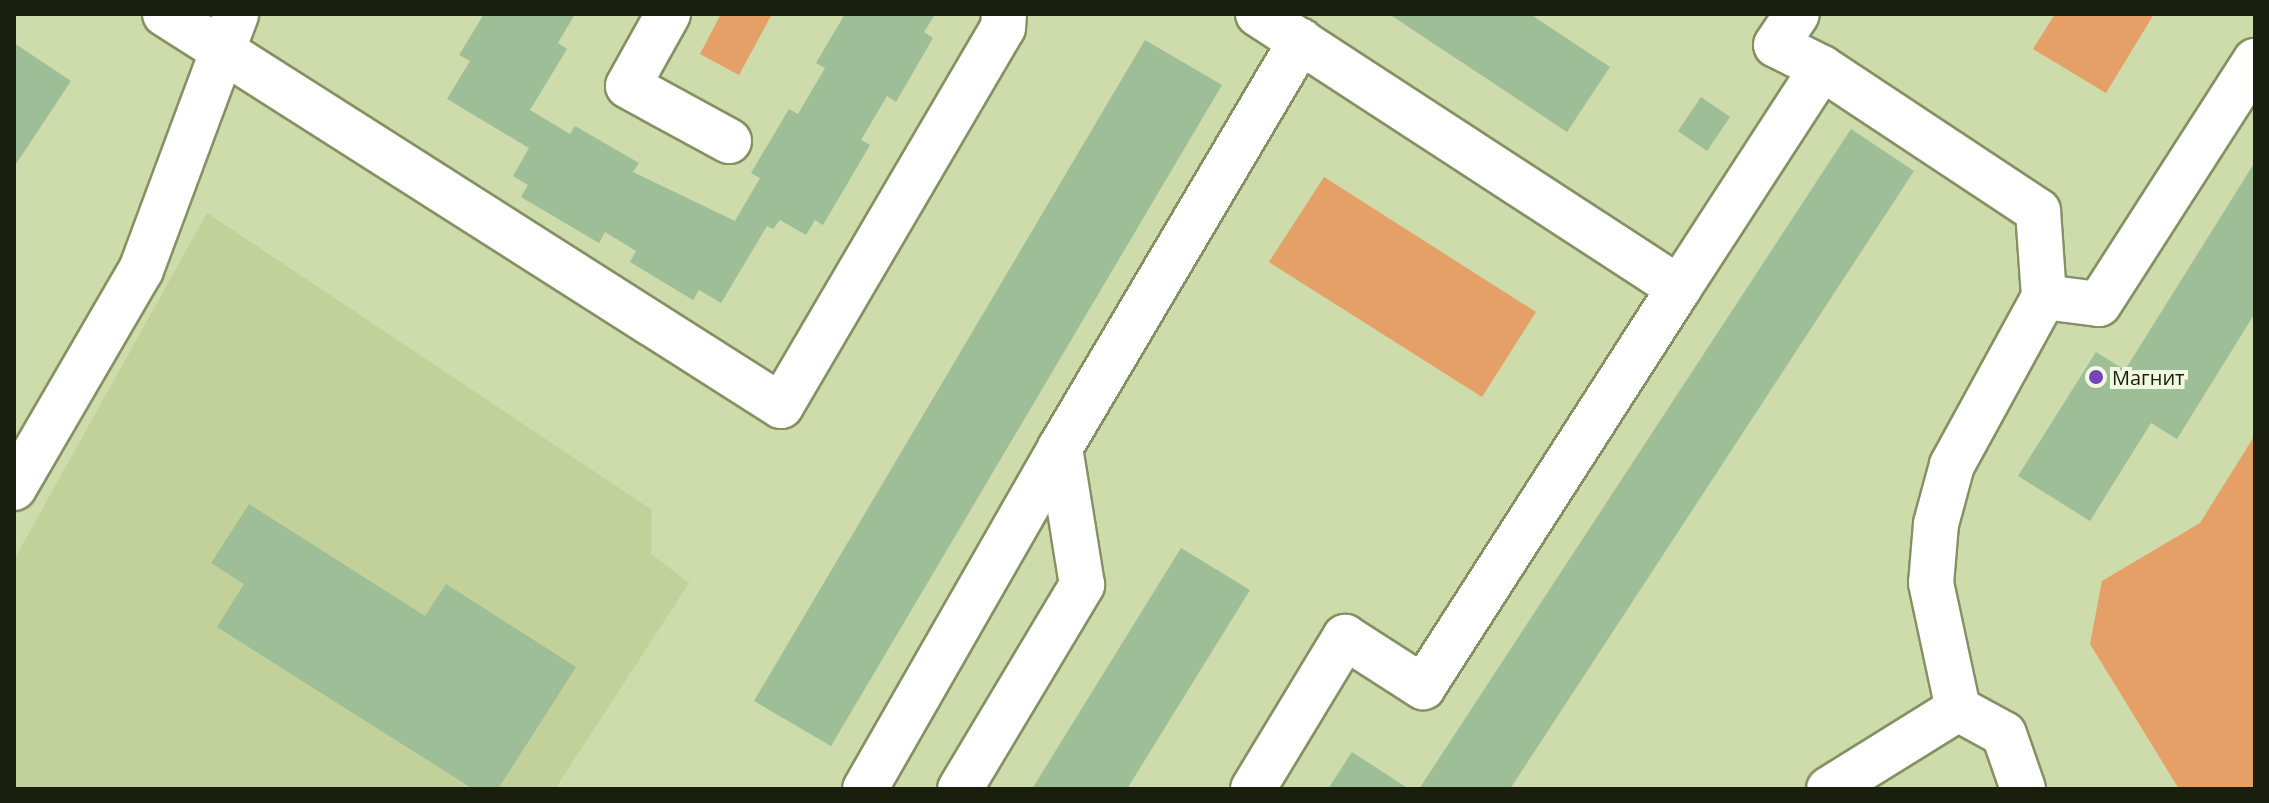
<!DOCTYPE html>
<html>
<head>
<meta charset="utf-8">
<style>
	body { margin:0 }
	#map { position:relative; width:2269px; height:803px; overflow:hidden; background:#cedbaa; font-family:"Open Sans",sans-serif }
	div>[style] { position:absolute }
	[style*='--x'] { left:calc(var(--x)*1px); top:calc(var(--y)*1px); width:calc(var(--w)*1px); rotate:calc(var(--a)*1deg) }
	.built>* { inset:0; background:#c2d199 }
	.green>* { inset:0; background:#e4a067 }
	.building>* { inset:0; background:#9dbe96 }
	.roads { filter:drop-shadow(2px 0 #859163) drop-shadow(-2px 0 #859163) drop-shadow(0 2px #859163) drop-shadow(0 -2px #859163) }
	.minor>* { height:44px; margin:-22px; padding:0 22px; transform-origin:22px; border-radius:22px; background:#fff }
	.dots>* { width:22px; height:22px; translate:-50% -50%; box-sizing:border-box; border:4px solid #f1f8e0; border-radius:50% }
	span { translate:-50% -50%; white-space:nowrap; text-align:center; line-height:1.15; -webkit-text-stroke:8px #f1f8e0; paint-order:stroke }
	.poi-label { font-size:20px; color:#1a1e0c }
	.left { translate:0 -50%; text-align:left }
	.frame { position:absolute; inset:0; border:16px solid #1a1e0c; pointer-events:none }
</style>
</head>
<body>
<div id="map">
	<div class="built">
		<div style="clip-path:polygon(207px 213px,652px 510px,651px 554px,689px 583px,555px 789px,14px 789px,14px 560px)"></div>
	</div>
	<div class="green">
		<div style="clip-path:polygon(721px 14px,772px 14px,739px 75px,700px 54px)"></div>
		<div style="clip-path:polygon(2055px 14px,2154px 14px,2106px 93px,2033px 49px)"></div>
		<div style="clip-path:polygon(1324px 177px,1536px 312px,1482px 397px,1269px 262px)"></div>
		<div style="clip-path:polygon(2255px 435px,2255px 789px,2179px 789px,2090px 644px,2102px 581px,2200px 523px)"></div>
	</div>
	<div class="building">
		<div style="clip-path:polygon(484px 14px,575px 14px,558px 43px,567px 49px,530px 110px,570px 134px,575px 126px,639px 163px,633px 172px,735px 221px,760px 178px,751px 173px,789px 109px,798px 114px,825px 68px,816px 63px,845px 14px,934px 16px,924px 32px,933px 38px,896px 102px,887px 96px,861px 140px,870px 145px,823px 225px,815px 220px,806px 235px,780px 220px,773px 229px,767px 226px,721px 303px,699px 290px,693px 300px,630px 262px,636px 251px,605px 232px,599px 243px,521px 197px,528px 185px,513px 176px,529px 148px,447px 99px,470px 61px,459px 55px)"></div>
		<div style="clip-path:polygon(1389px 14px,1530px 14px,1610px 67px,1567px 132px)"></div>
		<div style="clip-path:polygon(1145px 40px,1222px 85px,831px 746px,754px 701px)"></div>
		<div style="clip-path:polygon(14px 43px,71px 81px,14px 167px)"></div>
		<div style="clip-path:polygon(1701px 97px,1730px 117px,1707px 151px,1678px 131px)"></div>
		<div style="clip-path:polygon(1851px 129px,1914px 171px,1510px 789px,1419px 789px)"></div>
		<div style="clip-path:polygon(2255px 162px,2255px 313px,2177px 439px,2151px 423px,2090px 521px,2018px 476px,2096px 352px,2125px 370px)"></div>
		<div style="clip-path:polygon(249px 504px,425px 616px,446px 584px,576px 667px,498px 789px,473px 789px,217px 627px,244px 584px,211px 563px)"></div>
		<div style="clip-path:polygon(1181px 548px,1250px 590px,1127px 789px,1032px 789px)"></div>
		<div style="clip-path:polygon(1352px 752px,1409px 789px,1328px 789px)"></div>
	</div>
	<div class="roads">
		<div class="minor">
			<div style="--x:165;--y:14;--w:730;--a:32.47"></div>
			<div style="--x:781;--y:406;--w:438;--a:-59.6"></div>
			<div style="--x:1003;--y:28;--w:14;--a:-86"></div>
			<div style="--x:668;--y:14;--w:82;--a:119.1"></div>
			<div style="--x:628;--y:86;--w:115;--a:28.6"></div>
			<div style="--x:1258;--y:14;--w:502;--a:33.06"></div>
			<div style="--x:1679;--y:288;--w:262;--a:-57"></div>
			<div style="--x:1822;--y:68;--w:51;--a:-153.4"></div>
			<div style="--x:1776;--y:45;--w:37;--a:-56"></div>
			<div style="--x:1822;--y:68;--w:259;--a:33.5"></div>
			<div style="--x:2038;--y:211;--w:86;--a:86"></div>
			<div style="--x:2044;--y:297;--w:192;--a:118.7"></div>
			<div style="--x:1952;--y:465;--w:61;--a:105.2"></div>
			<div style="--x:1936;--y:524;--w:59;--a:94.8"></div>
			<div style="--x:1931;--y:583;--w:129;--a:77.9"></div>
			<div style="--x:2044;--y:297;--w:55;--a:7.3"></div>
			<div style="--x:2099;--y:304;--w:289;--a:-57.3"></div>
			<div style="--x:14;--y:488;--w:252;--a:-59.8"></div>
			<div style="--x:141;--y:270;--w:273;--a:-69.6"></div>
			<div style="--x:1958;--y:709;--w:52;--a:28.5"></div>
			<div style="--x:2004;--y:734;--w:58;--a:70.9"></div>
			<div style="--x:865;--y:789;--w:393;--a:-60.2"></div>
			<div style="--x:960;--y:789;--w:238;--a:-59.1"></div>
			<div style="--x:1082;--y:585;--w:139;--a:-99.1"></div>
			<div style="--x:1060;--y:448;--w:473;--a:-59.4"></div>
			<div style="--x:1253;--y:789;--w:178;--a:-58.8"></div>
			<div style="--x:1345;--y:637;--w:93;--a:32.7"></div>
			<div style="--x:1423;--y:687;--w:474;--a:-57.3"></div>
			<div style="--x:1829;--y:789;--w:152;--a:-31.8"></div>
		</div>
	</div>
	<div class="dots">
		<div style="left:2096px;top:377px;background:#7743ba"></div>
	</div>
	<div class="poi-label">
		<span class="left" style="left:2112px;top:377px">Магнит</span>
	</div>
	<div class="frame"></div>
</div>
</body>
</html>
